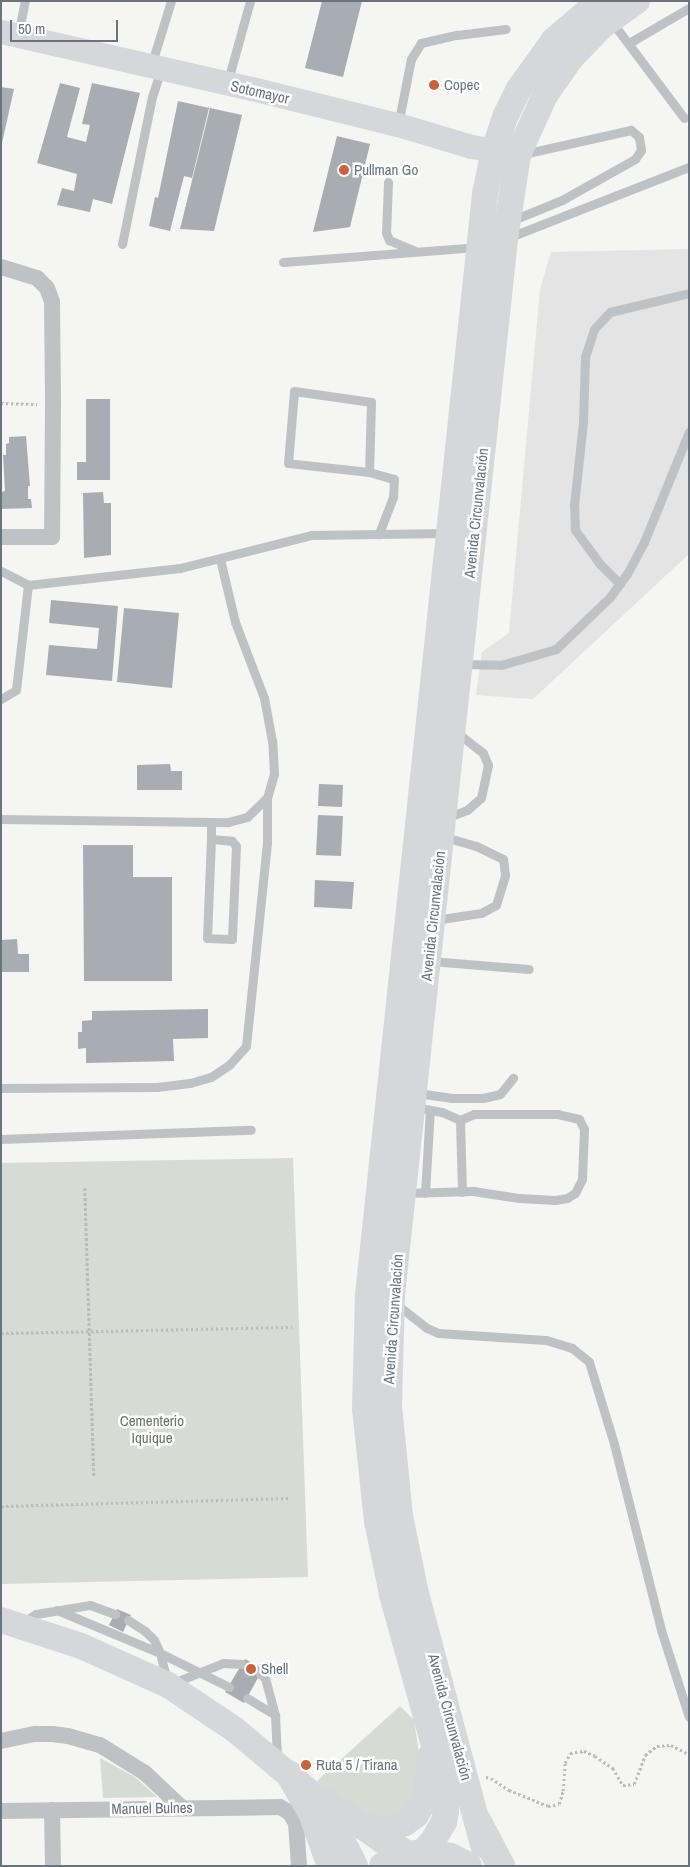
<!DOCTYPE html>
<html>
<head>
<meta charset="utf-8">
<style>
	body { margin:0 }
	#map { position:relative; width:690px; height:1867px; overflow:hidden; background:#f5f5f2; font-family:"Archivo Narrow",sans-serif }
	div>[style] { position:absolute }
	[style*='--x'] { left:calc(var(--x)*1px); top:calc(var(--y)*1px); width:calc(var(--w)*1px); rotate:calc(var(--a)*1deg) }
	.built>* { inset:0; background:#e3e4e3 }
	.green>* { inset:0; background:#d6dbd4 }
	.building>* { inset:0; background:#a7adb2 }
	.path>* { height:2.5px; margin-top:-1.25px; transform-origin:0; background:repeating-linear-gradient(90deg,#b9bbbd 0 2.5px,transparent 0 5px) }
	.service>* { height:9px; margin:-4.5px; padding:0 4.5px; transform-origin:4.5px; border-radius:4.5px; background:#bfc2c5 }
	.minor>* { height:16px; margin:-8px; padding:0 8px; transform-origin:8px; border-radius:8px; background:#bfc2c5 }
	.secondary>* { height:24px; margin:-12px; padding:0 12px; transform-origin:12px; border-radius:12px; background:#d5d7db }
	.primary>* { height:26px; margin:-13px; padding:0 13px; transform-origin:13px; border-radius:13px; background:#d5d7db }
	.trunk>* { height:28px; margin:-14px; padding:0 14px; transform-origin:14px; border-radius:14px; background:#d5d7db }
	.motorway>* { height:28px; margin:-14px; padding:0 14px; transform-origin:14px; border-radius:14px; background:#d5d7db }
	.dots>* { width:14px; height:14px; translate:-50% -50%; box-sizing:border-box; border:2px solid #fff; border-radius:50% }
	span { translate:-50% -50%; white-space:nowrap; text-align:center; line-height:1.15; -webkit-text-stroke:5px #fff; paint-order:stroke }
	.poi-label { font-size:15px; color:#68747f }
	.left { translate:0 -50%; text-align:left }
	.street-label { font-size:15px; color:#68747f }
	.park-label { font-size:15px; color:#697766 }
	.frame { position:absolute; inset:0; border:2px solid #68747f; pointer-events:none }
	.scale { position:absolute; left:10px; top:20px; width:108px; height:22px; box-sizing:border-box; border:2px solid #68747f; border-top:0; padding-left:6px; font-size:15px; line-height:18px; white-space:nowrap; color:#68747f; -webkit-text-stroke:4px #fff; paint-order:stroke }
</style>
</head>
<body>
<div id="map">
	<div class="built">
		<div style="clip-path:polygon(689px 249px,689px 554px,533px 699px,476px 695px,482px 652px,509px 633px,540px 289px,551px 252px)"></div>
	</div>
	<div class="green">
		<div style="clip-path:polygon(293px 1158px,308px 1577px,1px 1584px,1px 1163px)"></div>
		<div style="clip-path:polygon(400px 1706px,414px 1720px,421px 1767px,418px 1797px,389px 1821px,369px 1816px,345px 1806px,317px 1781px)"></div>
		<div style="clip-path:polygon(100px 1758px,135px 1777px,157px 1797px,103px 1798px)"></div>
	</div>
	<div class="building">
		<div style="clip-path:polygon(322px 1px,362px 1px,343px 77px,305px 68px)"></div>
		<div style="clip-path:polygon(60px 83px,80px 88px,67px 137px,86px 142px,90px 125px,82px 124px,92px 83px,140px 93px,112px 204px,93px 199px,90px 212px,57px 205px,62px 188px,74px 191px,77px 174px,37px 163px)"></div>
		<div style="clip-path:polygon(1px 87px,14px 89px,2px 143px,1px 143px)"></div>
		<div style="clip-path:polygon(178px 101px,209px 108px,192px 178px,184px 176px,170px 231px,149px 226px,155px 197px,158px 198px)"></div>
		<div style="clip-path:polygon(210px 108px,242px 115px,214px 231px,180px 229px)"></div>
		<div style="clip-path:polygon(337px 136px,370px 144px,350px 227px,313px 232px)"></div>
		<div style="clip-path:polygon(86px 399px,110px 399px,110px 480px,77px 480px,77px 462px,86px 462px)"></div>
		<div style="clip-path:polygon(26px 436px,30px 486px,28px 486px,28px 499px,31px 499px,32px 508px,1px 509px,1px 492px,5px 491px,3px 455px,6px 455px,6px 444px,9px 443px,9px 437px)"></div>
		<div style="clip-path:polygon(103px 492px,104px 503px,111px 503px,111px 555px,84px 558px,83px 493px)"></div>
		<div style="clip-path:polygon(51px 600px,118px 606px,112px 681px,46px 675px,49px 645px,97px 649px,99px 628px,49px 623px)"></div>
		<div style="clip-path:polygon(124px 608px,179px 613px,172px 688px,117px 682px)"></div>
		<div style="clip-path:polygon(170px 764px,171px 771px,182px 771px,182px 790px,137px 790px,137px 765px)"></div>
		<div style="clip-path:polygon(319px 784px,343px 785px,342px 807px,318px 806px)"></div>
		<div style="clip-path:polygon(318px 815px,343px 816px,341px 856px,316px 855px)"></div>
		<div style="clip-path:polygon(83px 845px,133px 845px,133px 877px,172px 877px,172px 981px,84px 981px)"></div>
		<div style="clip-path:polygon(315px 880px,354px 882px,352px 909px,314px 907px)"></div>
		<div style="clip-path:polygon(17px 939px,18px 954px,29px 954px,29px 972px,1px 972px,1px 940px)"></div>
		<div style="clip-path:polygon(208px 1009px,208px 1038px,173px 1039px,174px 1061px,86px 1063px,86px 1048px,78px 1049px,78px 1032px,82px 1032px,82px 1021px,92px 1020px,92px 1011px)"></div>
		<div style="clip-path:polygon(117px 1609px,131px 1615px,123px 1632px,109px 1625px)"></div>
		<div style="clip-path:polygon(245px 1659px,263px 1669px,244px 1703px,225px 1692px)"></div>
	</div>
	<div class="path">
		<div style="--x:1;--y:403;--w:36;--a:2"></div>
		<div style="--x:85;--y:1188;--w:289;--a:88.2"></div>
		<div style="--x:1;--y:1333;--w:291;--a:-1.2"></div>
		<div style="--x:1;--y:1506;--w:288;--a:-1.6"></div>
		<div style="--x:486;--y:1777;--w:5;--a:11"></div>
		<div style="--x:491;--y:1778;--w:22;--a:34"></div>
		<div style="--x:509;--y:1790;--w:42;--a:22.3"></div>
		<div style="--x:548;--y:1806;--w:11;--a:-10"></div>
		<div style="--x:559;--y:1804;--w:14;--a:-73"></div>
		<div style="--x:563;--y:1791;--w:28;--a:-86"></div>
		<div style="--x:565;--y:1763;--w:11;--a:-63"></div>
		<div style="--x:570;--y:1753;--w:14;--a:-8"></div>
		<div style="--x:584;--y:1751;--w:12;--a:24"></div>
		<div style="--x:595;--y:1756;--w:22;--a:34"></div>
		<div style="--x:613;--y:1768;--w:20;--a:60"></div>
		<div style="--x:623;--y:1785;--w:11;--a:-5"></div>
		<div style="--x:634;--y:1784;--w:31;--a:-69"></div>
		<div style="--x:645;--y:1755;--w:15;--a:-37"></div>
		<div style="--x:657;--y:1746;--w:14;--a:-4"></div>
		<div style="--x:671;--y:1745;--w:20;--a:27"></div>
	</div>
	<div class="service">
		<div style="--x:612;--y:22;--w:120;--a:53.1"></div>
		<div style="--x:18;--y:36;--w:36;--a:-79"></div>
		<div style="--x:629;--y:43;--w:69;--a:-30.3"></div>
		<div style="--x:151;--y:66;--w:68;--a:-72.9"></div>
		<div style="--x:227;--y:84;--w:86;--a:-74.5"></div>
		<div style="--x:398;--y:125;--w:67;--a:-78.9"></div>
		<div style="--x:411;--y:59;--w:19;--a:-58"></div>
		<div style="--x:421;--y:43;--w:37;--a:-13"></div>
		<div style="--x:457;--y:35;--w:49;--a:-7"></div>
		<div style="--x:388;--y:182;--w:51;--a:92.2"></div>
		<div style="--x:386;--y:233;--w:8;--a:67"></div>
		<div style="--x:389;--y:240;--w:28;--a:23"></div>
		<div style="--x:513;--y:220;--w:53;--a:-22.2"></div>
		<div style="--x:562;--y:200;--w:84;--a:-29.3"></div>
		<div style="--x:635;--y:159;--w:11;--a:-56"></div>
		<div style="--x:641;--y:150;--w:13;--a:-99"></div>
		<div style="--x:639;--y:137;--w:11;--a:-139"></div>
		<div style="--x:631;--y:130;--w:111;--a:167.5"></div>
		<div style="--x:510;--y:237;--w:192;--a:-21.4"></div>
		<div style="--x:122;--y:244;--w:150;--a:-78.5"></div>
		<div style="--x:152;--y:97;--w:29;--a:-72"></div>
		<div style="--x:283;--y:262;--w:194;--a:-4.4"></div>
		<div style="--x:369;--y:472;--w:81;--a:-173.7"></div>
		<div style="--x:288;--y:463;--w:72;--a:-85.2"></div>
		<div style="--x:294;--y:391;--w:78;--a:8.1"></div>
		<div style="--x:371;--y:402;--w:70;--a:91.6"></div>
		<div style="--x:369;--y:472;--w:26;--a:16"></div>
		<div style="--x:394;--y:479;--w:18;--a:93"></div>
		<div style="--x:393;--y:497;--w:40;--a:111"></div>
		<div style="--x:1;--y:571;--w:30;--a:27"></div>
		<div style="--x:620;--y:584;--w:28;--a:-135"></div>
		<div style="--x:600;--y:564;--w:42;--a:-126.3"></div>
		<div style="--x:575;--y:530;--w:25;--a:-92"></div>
		<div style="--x:574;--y:505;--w:83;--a:-83.8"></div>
		<div style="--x:583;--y:422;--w:65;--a:-88.2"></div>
		<div style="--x:585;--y:357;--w:29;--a:-72"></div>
		<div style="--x:594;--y:329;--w:23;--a:-47"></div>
		<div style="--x:610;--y:312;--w:81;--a:-13.5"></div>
		<div style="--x:462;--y:664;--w:39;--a:1"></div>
		<div style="--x:501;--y:665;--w:57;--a:-16.2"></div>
		<div style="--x:556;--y:649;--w:75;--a:-43.9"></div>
		<div style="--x:610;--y:597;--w:29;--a:-54"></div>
		<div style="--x:627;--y:574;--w:36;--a:-62"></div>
		<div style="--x:644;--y:542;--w:119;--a:-67.8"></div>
		<div style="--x:1;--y:699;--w:17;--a:-31"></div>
		<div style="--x:16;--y:690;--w:106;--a:-83.5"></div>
		<div style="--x:28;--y:585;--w:153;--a:-6.4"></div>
		<div style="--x:180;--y:568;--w:135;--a:-14.1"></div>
		<div style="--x:311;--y:535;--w:136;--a:-0.8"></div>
		<div style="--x:446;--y:818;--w:22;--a:-21"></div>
		<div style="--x:467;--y:810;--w:18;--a:-41"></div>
		<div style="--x:481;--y:798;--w:34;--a:-78"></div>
		<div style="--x:488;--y:765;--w:13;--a:-113"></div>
		<div style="--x:483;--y:753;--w:34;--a:-142"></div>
		<div style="--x:1;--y:819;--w:227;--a:0.8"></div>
		<div style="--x:228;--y:822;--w:20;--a:-15"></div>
		<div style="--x:247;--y:817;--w:28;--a:-44"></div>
		<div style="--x:267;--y:798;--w:25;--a:-74"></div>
		<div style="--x:274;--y:774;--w:33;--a:-93"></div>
		<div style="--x:272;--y:741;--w:44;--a:-100.5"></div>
		<div style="--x:264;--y:698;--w:81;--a:-110.9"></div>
		<div style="--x:235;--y:622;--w:65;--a:-103.4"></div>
		<div style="--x:211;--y:839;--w:21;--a:5"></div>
		<div style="--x:232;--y:841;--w:6;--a:51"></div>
		<div style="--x:236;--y:846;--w:93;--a:92.5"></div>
		<div style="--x:232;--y:939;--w:25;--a:-178"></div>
		<div style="--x:207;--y:938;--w:99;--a:-87.7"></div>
		<div style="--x:211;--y:839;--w:17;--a:-90"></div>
		<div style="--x:435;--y:920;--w:47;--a:-8.7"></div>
		<div style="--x:481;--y:913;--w:17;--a:-28"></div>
		<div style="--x:496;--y:905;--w:31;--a:-73"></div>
		<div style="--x:505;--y:875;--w:16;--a:-97"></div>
		<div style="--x:503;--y:859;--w:30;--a:-154"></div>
		<div style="--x:476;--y:846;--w:33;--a:-164"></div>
		<div style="--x:431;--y:961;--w:98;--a:4.7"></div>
		<div style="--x:1;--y:1088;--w:156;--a:-0.4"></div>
		<div style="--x:157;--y:1087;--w:33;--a:-7"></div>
		<div style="--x:190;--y:1083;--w:22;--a:-16"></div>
		<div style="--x:211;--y:1077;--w:22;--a:-34"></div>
		<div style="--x:229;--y:1065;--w:25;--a:-48"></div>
		<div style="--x:246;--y:1046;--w:204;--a:-84.1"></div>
		<div style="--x:267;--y:843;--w:45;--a:-90"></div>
		<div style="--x:417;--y:1093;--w:34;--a:8"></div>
		<div style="--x:451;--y:1098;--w:32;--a:0"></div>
		<div style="--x:483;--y:1098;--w:17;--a:-13"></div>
		<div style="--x:500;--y:1094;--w:21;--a:-51"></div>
		<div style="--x:425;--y:1109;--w:17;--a:10"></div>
		<div style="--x:442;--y:1112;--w:20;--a:24"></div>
		<div style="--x:460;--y:1120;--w:72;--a:88.4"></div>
		<div style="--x:1;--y:1139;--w:250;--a:-2.1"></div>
		<div style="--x:405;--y:1193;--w:68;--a:-1.7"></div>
		<div style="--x:473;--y:1191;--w:47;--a:8.7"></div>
		<div style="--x:519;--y:1198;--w:36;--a:3"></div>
		<div style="--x:555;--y:1200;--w:12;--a:-9"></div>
		<div style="--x:567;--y:1198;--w:9;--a:-32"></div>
		<div style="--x:575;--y:1193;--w:16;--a:-63"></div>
		<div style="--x:582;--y:1179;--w:50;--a:-87.7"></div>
		<div style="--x:584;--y:1129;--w:11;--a:-117"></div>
		<div style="--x:579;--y:1119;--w:22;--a:-167"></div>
		<div style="--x:558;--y:1114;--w:84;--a:180"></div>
		<div style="--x:474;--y:1114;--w:15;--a:157"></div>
		<div style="--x:425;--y:1193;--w:83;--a:-86.6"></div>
		<div style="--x:396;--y:1304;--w:39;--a:38"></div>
		<div style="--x:427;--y:1328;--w:12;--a:24"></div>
		<div style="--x:438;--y:1333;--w:108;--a:3.7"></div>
		<div style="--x:546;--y:1340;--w:27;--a:17"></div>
		<div style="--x:572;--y:1348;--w:22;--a:39"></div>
		<div style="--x:589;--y:1362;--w:86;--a:73"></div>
		<div style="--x:614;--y:1444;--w:192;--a:75.8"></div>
		<div style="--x:661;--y:1630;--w:91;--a:72.2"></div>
		<div style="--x:57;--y:1610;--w:112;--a:22.7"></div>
		<div style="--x:160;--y:1653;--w:77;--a:26.2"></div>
		<div style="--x:128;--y:1620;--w:20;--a:33"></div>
		<div style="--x:145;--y:1631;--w:13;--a:45"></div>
		<div style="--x:154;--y:1640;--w:14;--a:65"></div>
		<div style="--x:160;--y:1653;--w:33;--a:76"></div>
		<div style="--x:168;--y:1685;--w:59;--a:-21.8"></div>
		<div style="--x:223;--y:1663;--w:19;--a:3"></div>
		<div style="--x:23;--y:1622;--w:15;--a:-32"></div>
		<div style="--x:36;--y:1614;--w:55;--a:-9.5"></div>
		<div style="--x:90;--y:1605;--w:27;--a:20"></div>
		<div style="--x:260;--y:1674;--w:6;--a:39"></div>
		<div style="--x:265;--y:1678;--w:38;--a:75"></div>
		<div style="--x:275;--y:1715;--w:43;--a:87.3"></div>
		<div style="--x:247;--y:1698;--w:33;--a:31"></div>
	</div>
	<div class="minor">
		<div style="--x:1;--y:267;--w:38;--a:17"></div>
		<div style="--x:37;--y:278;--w:14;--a:45"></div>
		<div style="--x:47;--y:288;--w:15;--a:70"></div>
		<div style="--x:52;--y:302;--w:102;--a:89.4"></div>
		<div style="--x:53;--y:404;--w:133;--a:90.4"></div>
		<div style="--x:52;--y:537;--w:51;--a:180"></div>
		<div style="--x:1;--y:1741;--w:35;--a:-12"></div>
		<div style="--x:35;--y:1734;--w:17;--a:0"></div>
		<div style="--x:52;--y:1734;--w:16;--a:7"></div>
		<div style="--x:68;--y:1736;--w:33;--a:16"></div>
		<div style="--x:100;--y:1745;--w:53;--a:31.9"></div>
		<div style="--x:145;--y:1773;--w:51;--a:43.4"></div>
		<div style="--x:52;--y:1810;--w:56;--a:89"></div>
		<div style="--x:1;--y:1811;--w:279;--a:-0.8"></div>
		<div style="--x:280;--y:1807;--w:12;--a:31"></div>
		<div style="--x:290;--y:1813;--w:12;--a:59"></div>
		<div style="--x:296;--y:1823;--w:43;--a:86"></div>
	</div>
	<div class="secondary">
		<div style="--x:1;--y:32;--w:257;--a:12.8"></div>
		<div style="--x:252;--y:89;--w:150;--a:13.9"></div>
		<div style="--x:398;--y:125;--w:77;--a:16.6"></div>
		<div style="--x:472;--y:147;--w:43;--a:9.5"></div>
	</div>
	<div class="primary">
		<div style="--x:1;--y:1620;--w:84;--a:18"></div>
		<div style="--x:81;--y:1646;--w:95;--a:24.1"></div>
		<div style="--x:168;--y:1685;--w:79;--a:33.7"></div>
		<div style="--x:234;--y:1729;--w:103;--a:39.9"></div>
		<div style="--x:313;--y:1795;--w:30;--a:30"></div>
		<div style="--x:339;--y:1810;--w:54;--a:35.2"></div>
		<div style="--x:383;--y:1841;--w:30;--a:26"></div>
		<div style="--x:315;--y:1798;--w:61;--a:58.4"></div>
		<div style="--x:347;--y:1850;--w:18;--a:63"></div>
		<div style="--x:362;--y:1827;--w:25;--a:5"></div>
		<div style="--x:387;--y:1829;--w:19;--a:-18"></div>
		<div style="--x:405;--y:1823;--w:14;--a:-36"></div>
		<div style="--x:416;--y:1815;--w:20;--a:-60"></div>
		<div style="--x:426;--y:1798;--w:42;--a:-84.6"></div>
		<div style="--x:483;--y:1845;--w:265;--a:-104.9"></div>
		<div style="--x:415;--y:1589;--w:75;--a:-101.6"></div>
		<div style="--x:400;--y:1516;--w:111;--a:-95.7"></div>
		<div style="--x:389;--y:1406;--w:111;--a:-88.5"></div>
		<div style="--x:392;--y:1295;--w:1062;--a:-83.89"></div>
		<div style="--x:505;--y:239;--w:85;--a:-81.2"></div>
		<div style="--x:518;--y:155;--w:66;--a:-65.8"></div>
		<div style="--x:545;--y:95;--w:45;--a:-54.9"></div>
		<div style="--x:571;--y:58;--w:45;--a:-45.9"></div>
		<div style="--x:602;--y:26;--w:43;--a:-35.5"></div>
		<div style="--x:422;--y:1853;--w:18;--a:-49"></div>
		<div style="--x:434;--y:1839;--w:20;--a:-60"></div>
		<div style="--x:444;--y:1822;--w:11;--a:-80"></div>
		<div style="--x:446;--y:1811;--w:23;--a:-90"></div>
		<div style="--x:446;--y:1788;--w:201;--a:-105.6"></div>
		<div style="--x:392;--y:1594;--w:75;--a:-101.6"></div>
		<div style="--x:377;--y:1521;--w:113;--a:-96.1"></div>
		<div style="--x:365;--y:1409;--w:114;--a:-88.5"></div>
		<div style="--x:368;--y:1295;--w:1107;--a:-83.93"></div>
		<div style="--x:485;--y:194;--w:44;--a:-78.2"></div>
		<div style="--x:494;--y:151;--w:38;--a:-72"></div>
		<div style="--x:506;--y:115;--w:28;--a:-64"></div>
		<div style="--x:518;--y:90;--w:62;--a:-54.2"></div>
		<div style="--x:554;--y:40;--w:60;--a:-40.3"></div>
	</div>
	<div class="trunk">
		<div style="--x:290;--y:1775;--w:44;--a:59.9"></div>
		<div style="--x:312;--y:1813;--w:56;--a:70.3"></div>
		<div style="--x:383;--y:1866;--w:20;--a:-27"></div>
		<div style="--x:401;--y:1857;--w:21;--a:-11"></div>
		<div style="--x:422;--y:1853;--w:29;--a:8"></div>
		<div style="--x:451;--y:1857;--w:19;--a:28"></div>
	</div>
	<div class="motorway">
		<div style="--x:478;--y:1822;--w:50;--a:62.4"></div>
	</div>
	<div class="dots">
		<div style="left:434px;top:85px;background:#cb623c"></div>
		<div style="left:344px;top:170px;background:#cb623c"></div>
		<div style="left:251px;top:1669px;background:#cb623c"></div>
		<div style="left:306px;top:1765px;background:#cb623c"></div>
	</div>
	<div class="poi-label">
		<span class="left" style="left:444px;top:85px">Copec</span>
		<span class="left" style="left:354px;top:170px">Pullman Go</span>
		<span class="left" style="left:261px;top:1669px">Shell</span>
		<span class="left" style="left:316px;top:1765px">Ruta 5 / Tirana</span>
	</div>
	<div class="street-label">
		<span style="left:260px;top:92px;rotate:13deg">Sotomayor</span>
		<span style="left:476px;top:513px;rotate:-84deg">Avenida Circunvalación</span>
		<span style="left:433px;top:916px;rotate:-84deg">Avenida Circunvalación</span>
		<span style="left:393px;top:1319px;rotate:-86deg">Avenida Circunvalación</span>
		<span style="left:450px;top:1717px;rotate:75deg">Avenida Circunvalación</span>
		<span style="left:152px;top:1808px;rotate:-1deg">Manuel Bulnes</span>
	</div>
	<div class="park-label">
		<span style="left:152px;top:1429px">Cementerio<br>Iquique</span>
	</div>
	<div class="frame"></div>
	<div class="scale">50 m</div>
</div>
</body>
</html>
